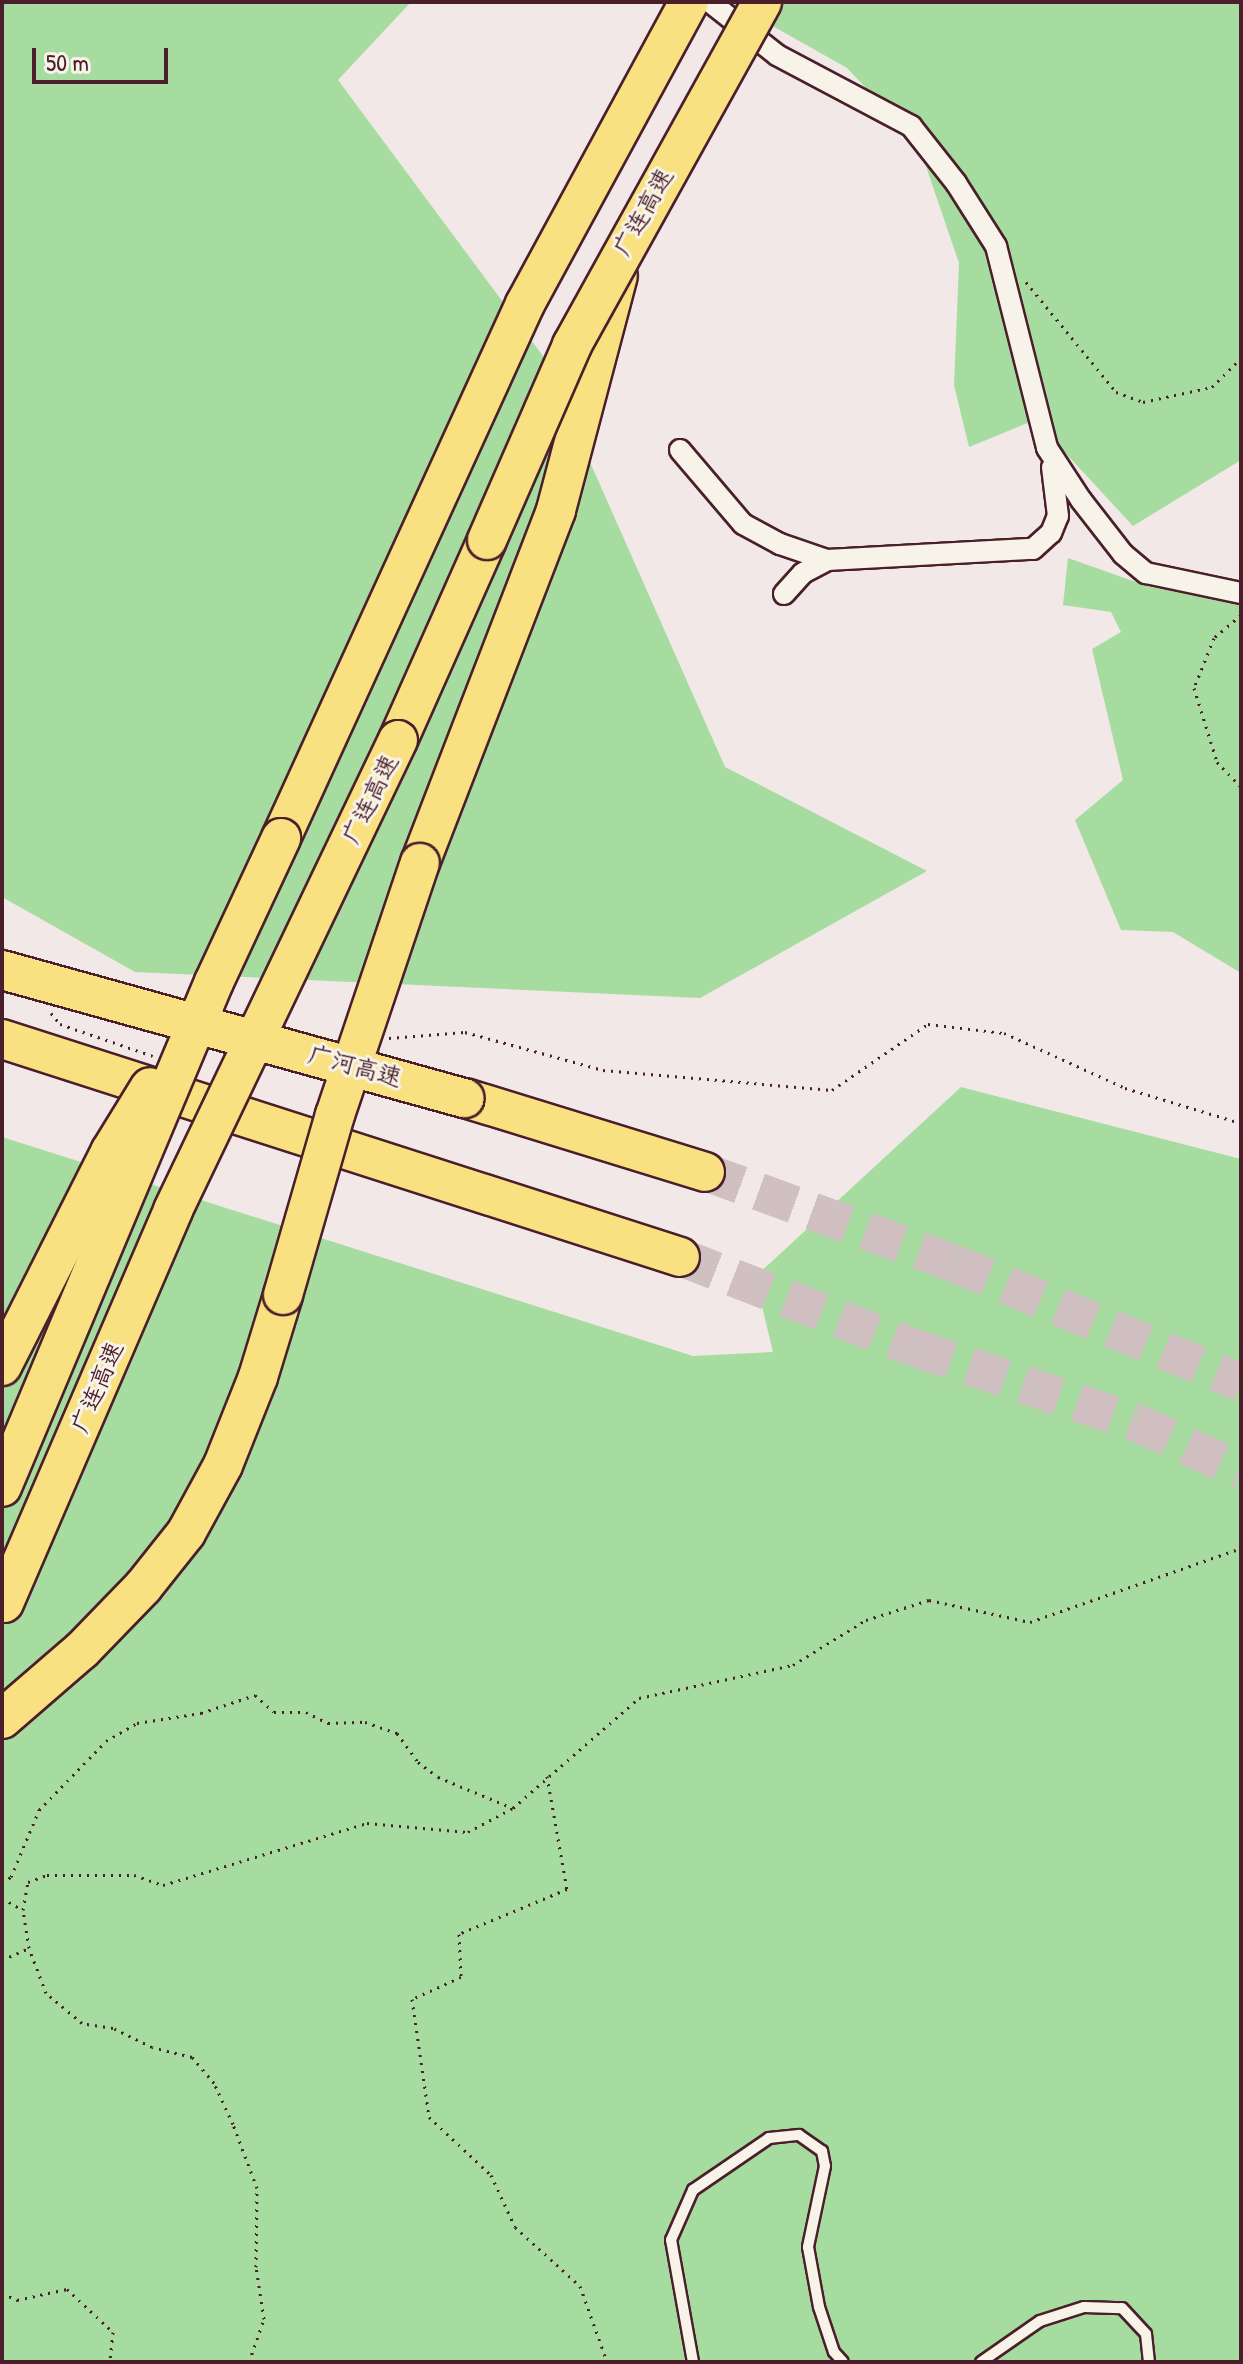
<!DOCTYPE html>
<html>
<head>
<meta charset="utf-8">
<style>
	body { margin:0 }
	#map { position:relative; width:1243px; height:2364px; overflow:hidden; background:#f2e8e8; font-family:"Patrick Hand","LXGW WenKai TC",sans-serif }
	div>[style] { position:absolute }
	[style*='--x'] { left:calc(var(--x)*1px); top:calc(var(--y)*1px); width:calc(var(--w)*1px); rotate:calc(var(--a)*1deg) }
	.green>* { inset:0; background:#a6dc9f }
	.highway-tunnel>* { height:38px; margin-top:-19px; transform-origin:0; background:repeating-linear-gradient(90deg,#d0c0c2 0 38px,transparent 0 57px) }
	.path>* { height:3px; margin-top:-1.5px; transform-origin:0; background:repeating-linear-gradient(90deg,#4a1f2b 0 2px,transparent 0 8px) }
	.roads { filter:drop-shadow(2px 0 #4a1f2b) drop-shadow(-2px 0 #4a1f2b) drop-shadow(0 2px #4a1f2b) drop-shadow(0 -2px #4a1f2b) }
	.lane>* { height:10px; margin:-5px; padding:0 5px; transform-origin:5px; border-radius:5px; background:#f7f3e8 }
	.street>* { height:20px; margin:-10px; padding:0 10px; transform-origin:10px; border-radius:10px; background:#f7f3e8 }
	.highway>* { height:38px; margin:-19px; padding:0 19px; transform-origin:19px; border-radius:19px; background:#f9e181 }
	.bridges { filter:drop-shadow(2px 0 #4a1f2b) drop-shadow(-2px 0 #4a1f2b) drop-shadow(0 2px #4a1f2b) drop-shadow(0 -2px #4a1f2b) }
	.highway-bridge>* { height:38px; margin:-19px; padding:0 19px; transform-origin:19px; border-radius:19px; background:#f9e181 }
	span { translate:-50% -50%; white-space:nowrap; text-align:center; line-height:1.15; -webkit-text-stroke:6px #f7f3e8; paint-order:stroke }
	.street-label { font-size:24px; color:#4a1f2b }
	.frame { position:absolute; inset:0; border:4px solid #4a1f2b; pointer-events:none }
	.scale { position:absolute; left:32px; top:48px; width:136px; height:36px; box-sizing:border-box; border:4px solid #4a1f2b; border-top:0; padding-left:10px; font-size:24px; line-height:28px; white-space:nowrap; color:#4a1f2b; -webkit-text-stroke:6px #f7f3e8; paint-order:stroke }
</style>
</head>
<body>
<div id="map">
	<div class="green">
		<div style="clip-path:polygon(2px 2px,411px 2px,338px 80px,543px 356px,725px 767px,927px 871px,700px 998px,135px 972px,2px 897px)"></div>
		<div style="clip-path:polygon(730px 2px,1241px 2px,1241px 460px,1133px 526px,1035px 420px,969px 447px,954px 385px,959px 263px,918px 143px,847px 68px)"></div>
		<div style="clip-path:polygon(1068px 558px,1147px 586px,1241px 604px,1241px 973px,1173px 932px,1121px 930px,1075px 820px,1123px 780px,1092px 649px,1121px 632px,1111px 612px,1063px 605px)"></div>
		<div style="clip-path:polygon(961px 1087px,1241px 1159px,1241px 2362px,2px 2362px,2px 1137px,693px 1356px,773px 1352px,755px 1277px)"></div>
	</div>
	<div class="highway-tunnel">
		<div style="--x:705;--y:1172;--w:264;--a:20.1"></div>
		<div style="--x:953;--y:1263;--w:312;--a:22.5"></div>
		<div style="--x:680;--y:1257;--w:252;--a:21.2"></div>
		<div style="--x:915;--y:1348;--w:232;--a:18.6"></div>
		<div style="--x:1135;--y:1422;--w:117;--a:24.8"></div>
	</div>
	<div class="path">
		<div style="--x:1026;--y:282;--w:142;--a:50.7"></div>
		<div style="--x:1116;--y:392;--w:29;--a:20"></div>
		<div style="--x:1143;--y:402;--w:71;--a:-12.3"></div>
		<div style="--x:1212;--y:387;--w:41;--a:-45"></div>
		<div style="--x:1241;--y:615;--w:35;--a:140"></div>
		<div style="--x:1214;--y:638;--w:54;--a:111.8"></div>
		<div style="--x:1194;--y:688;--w:77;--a:72.7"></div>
		<div style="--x:1217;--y:762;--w:35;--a:46"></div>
		<div style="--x:51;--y:1013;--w:14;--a:51"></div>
		<div style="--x:60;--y:1024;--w:98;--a:19"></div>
		<div style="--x:389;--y:1038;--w:76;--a:-4.5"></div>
		<div style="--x:465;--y:1032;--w:143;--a:15.4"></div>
		<div style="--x:603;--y:1070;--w:230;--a:5"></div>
		<div style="--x:832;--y:1090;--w:116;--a:-34.5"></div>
		<div style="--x:928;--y:1024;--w:77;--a:6.8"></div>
		<div style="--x:1004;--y:1033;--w:133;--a:24.4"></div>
		<div style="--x:1125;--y:1088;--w:121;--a:16.8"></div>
		<div style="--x:547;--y:1776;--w:115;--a:80"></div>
		<div style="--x:567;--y:1889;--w:117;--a:157.4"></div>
		<div style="--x:459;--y:1934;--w:43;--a:87.3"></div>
		<div style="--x:461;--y:1977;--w:54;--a:155.8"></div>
		<div style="--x:412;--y:1999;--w:119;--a:81.8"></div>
		<div style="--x:429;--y:2117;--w:85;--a:43.1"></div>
		<div style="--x:491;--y:2175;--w:57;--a:65.2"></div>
		<div style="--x:515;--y:2227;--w:88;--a:42.2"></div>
		<div style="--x:580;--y:2286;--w:81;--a:70.4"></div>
		<div style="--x:2;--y:1883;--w:11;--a:-34"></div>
		<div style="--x:11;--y:1877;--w:73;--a:-67.3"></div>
		<div style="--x:39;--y:1810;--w:96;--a:-45.8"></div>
		<div style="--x:106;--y:1741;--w:36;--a:-30"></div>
		<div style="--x:137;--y:1723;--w:65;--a:-8.9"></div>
		<div style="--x:201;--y:1713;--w:57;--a:-18.4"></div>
		<div style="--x:255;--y:1695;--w:25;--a:42"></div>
		<div style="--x:274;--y:1712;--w:32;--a:0"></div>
		<div style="--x:306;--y:1712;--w:25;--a:27"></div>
		<div style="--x:328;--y:1723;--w:37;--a:-2"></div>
		<div style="--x:365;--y:1722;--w:34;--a:19"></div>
		<div style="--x:397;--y:1733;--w:36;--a:54"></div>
		<div style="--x:418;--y:1762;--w:25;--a:37"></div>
		<div style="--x:438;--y:1777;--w:81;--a:22.5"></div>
		<div style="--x:2;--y:1898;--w:24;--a:30"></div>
		<div style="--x:2;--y:1960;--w:30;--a:-24"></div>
		<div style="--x:2;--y:2293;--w:17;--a:25"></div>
		<div style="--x:17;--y:2300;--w:51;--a:-12.4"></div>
		<div style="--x:67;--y:2289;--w:63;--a:43.1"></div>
		<div style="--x:113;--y:2332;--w:30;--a:96"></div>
		<div style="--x:249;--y:2362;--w:46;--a:-70.8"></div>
		<div style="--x:264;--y:2319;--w:53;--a:-98.7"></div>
		<div style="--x:256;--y:2267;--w:79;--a:-89.3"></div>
		<div style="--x:257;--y:2188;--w:68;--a:-110.6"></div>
		<div style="--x:233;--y:2124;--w:45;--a:-114.9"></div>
		<div style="--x:214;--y:2083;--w:34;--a:-130"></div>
		<div style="--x:192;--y:2057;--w:41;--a:-166"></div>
		<div style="--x:152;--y:2047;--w:43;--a:-154"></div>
		<div style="--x:113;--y:2028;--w:31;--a:-171"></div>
		<div style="--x:82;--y:2023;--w:47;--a:-140.2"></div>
		<div style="--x:46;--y:1993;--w:48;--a:-110.7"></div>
		<div style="--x:29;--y:1948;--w:38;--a:-99"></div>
		<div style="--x:23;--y:1910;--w:28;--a:-80"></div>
		<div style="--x:28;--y:1882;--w:20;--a:-20"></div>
		<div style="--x:47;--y:1875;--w:87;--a:0"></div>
		<div style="--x:134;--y:1875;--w:31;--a:19"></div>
		<div style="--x:163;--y:1885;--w:213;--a:-16.9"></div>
		<div style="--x:367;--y:1823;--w:101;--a:5.1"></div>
		<div style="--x:468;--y:1832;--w:51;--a:-28.1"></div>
		<div style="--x:513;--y:1808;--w:167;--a:-41.1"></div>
		<div style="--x:639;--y:1698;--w:157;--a:-12.1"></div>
		<div style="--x:793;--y:1665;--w:86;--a:-31.7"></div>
		<div style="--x:866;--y:1620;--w:66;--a:-17.6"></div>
		<div style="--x:929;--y:1600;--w:103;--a:12.3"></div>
		<div style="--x:1030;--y:1622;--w:224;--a:-19.3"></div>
	</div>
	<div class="roads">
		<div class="lane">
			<div style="--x:693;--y:2362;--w:124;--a:-100.2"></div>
			<div style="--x:671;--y:2240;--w:55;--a:-66.3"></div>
			<div style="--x:693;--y:2190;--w:92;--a:-34.4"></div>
			<div style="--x:769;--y:2138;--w:30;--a:-6"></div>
			<div style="--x:799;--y:2135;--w:28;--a:35"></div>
			<div style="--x:822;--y:2151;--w:15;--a:79"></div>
			<div style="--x:825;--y:2166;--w:83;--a:101.9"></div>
			<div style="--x:808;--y:2247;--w:61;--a:79.6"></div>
			<div style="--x:819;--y:2307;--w:47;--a:71.6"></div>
			<div style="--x:834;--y:2352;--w:13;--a:48"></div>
			<div style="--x:981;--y:2362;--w:72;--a:-34.8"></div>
			<div style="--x:1040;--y:2321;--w:46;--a:-17.7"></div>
			<div style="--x:1084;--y:2307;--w:38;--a:2"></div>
			<div style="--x:1122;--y:2308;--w:35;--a:47"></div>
			<div style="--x:1146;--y:2334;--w:28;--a:84"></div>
		</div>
		<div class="street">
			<div style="--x:710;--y:2;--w:85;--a:38.3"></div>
			<div style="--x:777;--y:55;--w:152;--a:27.9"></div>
			<div style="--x:911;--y:126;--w:73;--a:51.7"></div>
			<div style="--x:956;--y:183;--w:75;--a:57.6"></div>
			<div style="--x:996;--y:246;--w:208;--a:75.8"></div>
			<div style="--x:1047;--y:448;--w:62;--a:56.8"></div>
			<div style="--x:1081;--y:500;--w:68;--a:52.1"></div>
			<div style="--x:1123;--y:554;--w:30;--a:40"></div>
			<div style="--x:1146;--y:573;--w:97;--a:11.9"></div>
			<div style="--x:680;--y:450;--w:97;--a:49.6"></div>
			<div style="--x:743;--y:524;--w:42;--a:28.4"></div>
			<div style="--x:780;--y:544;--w:50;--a:18.8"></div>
			<div style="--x:784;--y:594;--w:28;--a:-48"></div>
			<div style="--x:803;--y:573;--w:27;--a:-28"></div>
			<div style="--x:827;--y:560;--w:206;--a:-3.1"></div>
			<div style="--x:1033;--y:549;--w:24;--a:-42"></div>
			<div style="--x:1051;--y:533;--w:18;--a:-68"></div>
			<div style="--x:1058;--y:516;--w:49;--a:-97"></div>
		</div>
		<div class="highway">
			<div style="--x:398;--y:740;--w:219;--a:-66"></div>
			<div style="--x:281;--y:838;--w:587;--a:-65.44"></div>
			<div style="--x:525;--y:304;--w:344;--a:-61.5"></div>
			<div style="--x:420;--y:863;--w:378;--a:-68.9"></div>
			<div style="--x:556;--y:510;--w:242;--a:-75.2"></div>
			<div style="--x:2;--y:1039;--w:712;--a:17.82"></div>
			<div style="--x:465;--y:1098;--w:251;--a:17.1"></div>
			<div style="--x:2;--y:1719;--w:106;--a:-40.8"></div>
			<div style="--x:82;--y:1650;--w:88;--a:-45.9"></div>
			<div style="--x:143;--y:1587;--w:69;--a:-51.5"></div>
			<div style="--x:186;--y:1533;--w:77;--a:-61.4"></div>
			<div style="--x:223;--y:1465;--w:95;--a:-68.3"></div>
			<div style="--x:258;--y:1377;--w:86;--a:-73"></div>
		</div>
	</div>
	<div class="bridges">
		<div class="highway-bridge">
			<div style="--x:487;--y:540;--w:213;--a:-66.4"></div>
			<div style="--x:572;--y:345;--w:392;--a:-61"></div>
			<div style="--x:2;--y:970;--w:480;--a:15.5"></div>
			<div style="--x:283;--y:1295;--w:187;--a:-73.9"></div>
			<div style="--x:335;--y:1115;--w:266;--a:-71.4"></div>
			<div style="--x:2;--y:1366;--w:240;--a:-63.2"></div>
			<div style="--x:110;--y:1152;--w:76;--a:-58.4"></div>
			<div style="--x:2;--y:1487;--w:548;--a:-67.23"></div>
			<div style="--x:214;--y:982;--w:159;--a:-65"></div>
			<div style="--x:4;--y:1603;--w:428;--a:-66.7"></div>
			<div style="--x:173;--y:1210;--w:521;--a:-64.42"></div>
		</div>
	</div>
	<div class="street-label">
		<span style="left:643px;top:212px;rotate:-61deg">广连高速</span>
		<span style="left:370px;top:799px;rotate:-64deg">广连高速</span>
		<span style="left:355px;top:1066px;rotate:15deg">广河高速</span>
		<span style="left:97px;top:1387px;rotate:-67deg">广连高速</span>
	</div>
	<div class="frame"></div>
	<div class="scale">50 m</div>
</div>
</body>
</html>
